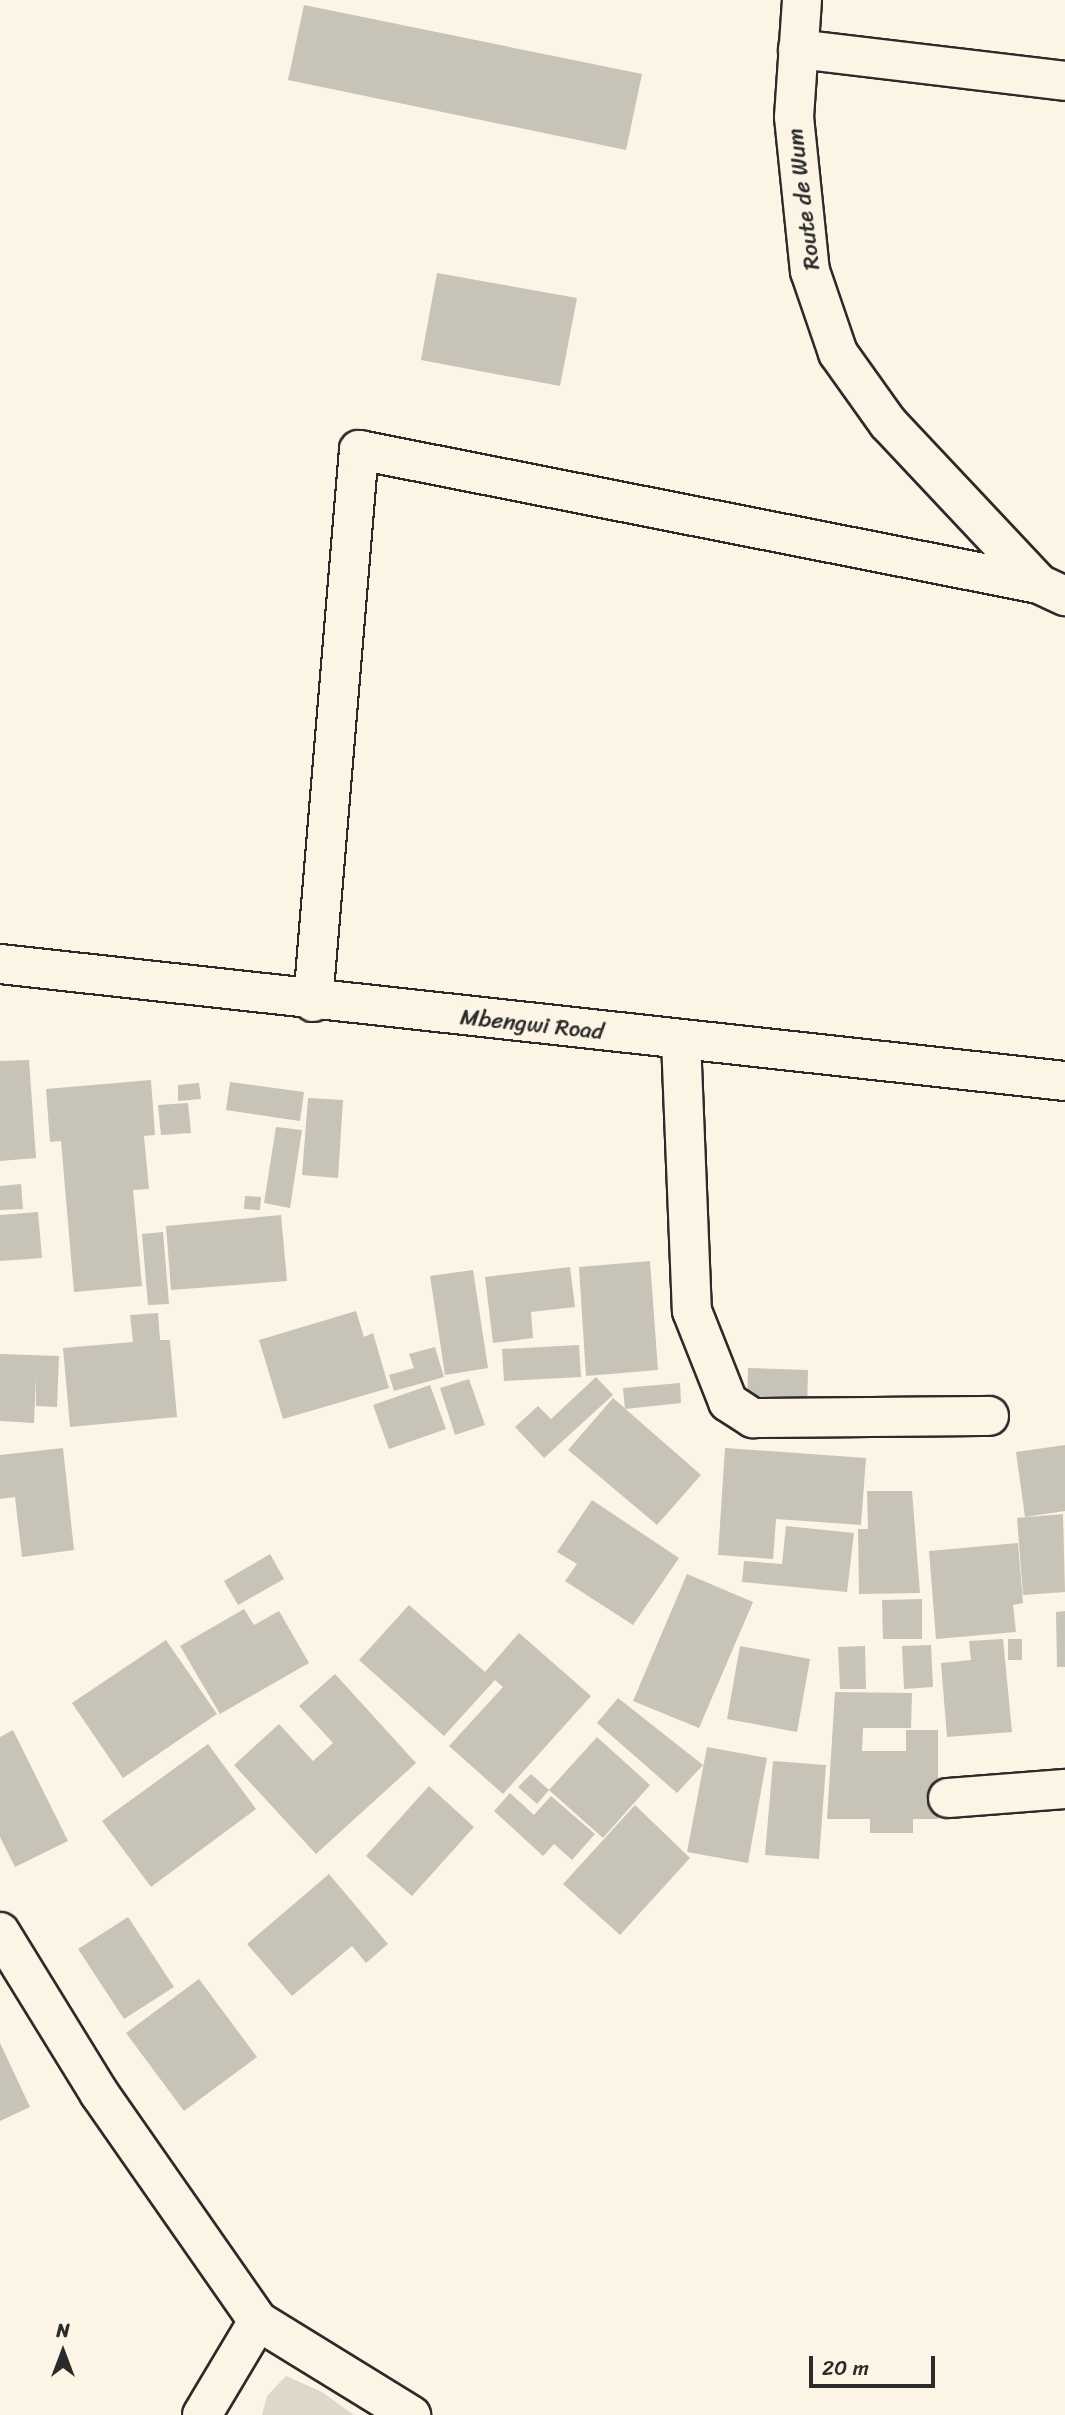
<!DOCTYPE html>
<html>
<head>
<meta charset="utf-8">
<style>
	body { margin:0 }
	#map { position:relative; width:1065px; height:2415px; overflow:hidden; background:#fcf5e5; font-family:Sriracha,sans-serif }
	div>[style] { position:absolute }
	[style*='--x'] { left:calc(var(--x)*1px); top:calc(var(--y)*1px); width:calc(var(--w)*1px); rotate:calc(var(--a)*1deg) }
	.green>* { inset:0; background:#ded8ca }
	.building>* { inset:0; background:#c8c3b7 }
	.roads { filter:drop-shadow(2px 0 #2b2b2b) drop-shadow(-2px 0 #2b2b2b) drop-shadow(0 2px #2b2b2b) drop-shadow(0 -2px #2b2b2b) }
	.minor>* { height:38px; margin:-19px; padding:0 19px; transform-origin:19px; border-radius:19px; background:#fcf5e5 }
	.major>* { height:38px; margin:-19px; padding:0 19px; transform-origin:19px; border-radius:19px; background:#fcf5e5 }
	.highway>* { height:38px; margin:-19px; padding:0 19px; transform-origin:19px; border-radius:19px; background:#fcf5e5 }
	span { translate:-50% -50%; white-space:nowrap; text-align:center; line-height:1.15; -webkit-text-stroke:6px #fcf5e5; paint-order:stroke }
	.street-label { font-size:23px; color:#2b2b2b }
	.north { position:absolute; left:28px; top:2317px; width:70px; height:70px; -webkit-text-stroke:5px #fcf5e5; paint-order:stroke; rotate:0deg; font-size:19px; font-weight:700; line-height:28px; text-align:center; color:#2b2b2b }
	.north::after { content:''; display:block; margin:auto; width:24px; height:32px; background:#2b2b2b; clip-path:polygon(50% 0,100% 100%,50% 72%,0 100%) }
	.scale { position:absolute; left:809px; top:2356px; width:126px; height:32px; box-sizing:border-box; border:4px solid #2b2b2b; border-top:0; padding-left:9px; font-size:21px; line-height:24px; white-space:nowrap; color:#2b2b2b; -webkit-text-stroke:5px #fcf5e5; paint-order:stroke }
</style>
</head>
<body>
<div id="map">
	<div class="green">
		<div style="clip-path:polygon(286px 2376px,322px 2392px,354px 2415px,262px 2415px,267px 2396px)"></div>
	</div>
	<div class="building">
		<div style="clip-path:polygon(304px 5px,642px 74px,626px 150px,288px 80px)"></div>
		<div style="clip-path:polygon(437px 273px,577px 298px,560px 386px,421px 360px)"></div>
		<div style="clip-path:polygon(29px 1060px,36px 1158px,0 1161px,0 1061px)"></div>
		<div style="clip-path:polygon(151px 1080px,155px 1135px,144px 1136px,149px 1189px,133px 1190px,142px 1286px,74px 1292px,61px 1141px,50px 1142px,46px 1089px)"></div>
		<div style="clip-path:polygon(230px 1082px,304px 1092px,300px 1121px,226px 1110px)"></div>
		<div style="clip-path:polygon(199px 1083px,201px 1099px,178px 1101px,178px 1085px)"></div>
		<div style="clip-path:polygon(308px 1098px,343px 1100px,338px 1178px,302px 1175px)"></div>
		<div style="clip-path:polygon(188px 1103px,191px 1133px,161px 1135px,158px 1105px)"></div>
		<div style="clip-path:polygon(276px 1127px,302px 1130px,290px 1208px,264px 1203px)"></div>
		<div style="clip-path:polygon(21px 1184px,23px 1209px,0 1210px,0 1186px)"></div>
		<div style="clip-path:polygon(245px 1196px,261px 1197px,260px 1210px,244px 1209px)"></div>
		<div style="clip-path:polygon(38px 1212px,42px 1258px,0 1261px,0 1215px)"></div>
		<div style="clip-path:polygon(281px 1215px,287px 1281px,171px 1290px,166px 1226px)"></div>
		<div style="clip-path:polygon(163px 1232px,169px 1304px,148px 1305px,142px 1234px)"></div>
		<div style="clip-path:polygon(650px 1261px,658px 1370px,586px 1376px,579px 1267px)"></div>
		<div style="clip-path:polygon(570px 1267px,575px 1307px,531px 1312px,533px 1338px,493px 1343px,485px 1277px)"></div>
		<div style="clip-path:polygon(473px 1270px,488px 1368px,445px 1375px,430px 1276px)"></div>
		<div style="clip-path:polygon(356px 1311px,364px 1337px,373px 1333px,389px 1388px,283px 1419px,259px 1340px)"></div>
		<div style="clip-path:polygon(158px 1313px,160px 1340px,170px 1340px,177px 1417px,70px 1427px,63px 1348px,133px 1342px,130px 1315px)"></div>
		<div style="clip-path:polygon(579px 1345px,581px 1377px,504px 1381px,502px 1349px)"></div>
		<div style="clip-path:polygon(435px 1347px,444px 1377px,394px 1391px,389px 1375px,414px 1368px,409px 1354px)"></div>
		<div style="clip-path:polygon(0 1354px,59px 1356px,57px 1407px,36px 1406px,36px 1376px,34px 1423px,0 1421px)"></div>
		<div style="clip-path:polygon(748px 1368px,808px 1370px,807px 1412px,747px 1410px)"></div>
		<div style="clip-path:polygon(596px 1377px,613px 1395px,544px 1458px,515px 1427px,538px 1406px,551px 1419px)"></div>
		<div style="clip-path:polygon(469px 1379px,485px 1425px,455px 1435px,440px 1388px)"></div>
		<div style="clip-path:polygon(680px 1383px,681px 1403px,625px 1409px,623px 1388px)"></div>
		<div style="clip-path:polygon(430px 1385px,446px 1429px,389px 1449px,373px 1405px)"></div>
		<div style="clip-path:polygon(613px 1398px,701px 1475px,657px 1525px,568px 1450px)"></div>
		<div style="clip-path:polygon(1065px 1445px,1065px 1511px,1025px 1517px,1016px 1452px)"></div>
		<div style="clip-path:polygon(63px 1448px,74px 1550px,22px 1557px,15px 1497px,0 1499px,0 1455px)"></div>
		<div style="clip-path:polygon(725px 1448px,866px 1458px,861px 1525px,776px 1519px,773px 1559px,718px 1555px)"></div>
		<div style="clip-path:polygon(867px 1491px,912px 1491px,920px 1593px,859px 1594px,858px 1529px,868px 1529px)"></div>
		<div style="clip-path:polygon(592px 1500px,679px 1558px,633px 1625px,565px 1581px,577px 1564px,557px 1552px)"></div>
		<div style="clip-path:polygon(1063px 1514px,1065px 1592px,1023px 1595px,1017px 1518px)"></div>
		<div style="clip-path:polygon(786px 1526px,854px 1533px,847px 1592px,742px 1582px,744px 1561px,782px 1564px)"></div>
		<div style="clip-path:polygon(1018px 1543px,1023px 1603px,1013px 1605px,1016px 1632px,936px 1639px,929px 1551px)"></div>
		<div style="clip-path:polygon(270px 1554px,284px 1579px,238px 1605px,224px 1581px)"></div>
		<div style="clip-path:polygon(687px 1574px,753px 1602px,699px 1728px,633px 1701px)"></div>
		<div style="clip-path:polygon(922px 1599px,922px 1639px,883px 1639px,882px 1600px)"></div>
		<div style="clip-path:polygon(409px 1605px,485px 1672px,519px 1633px,591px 1696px,503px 1794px,449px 1746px,503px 1687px,495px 1680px,444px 1736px,359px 1660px)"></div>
		<div style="clip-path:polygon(244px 1609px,254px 1625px,279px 1611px,309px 1663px,220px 1714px,180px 1646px)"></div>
		<div style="clip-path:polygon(1065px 1611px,1065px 1667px,1057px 1667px,1056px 1612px)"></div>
		<div style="clip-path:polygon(1003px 1639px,1012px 1732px,947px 1737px,941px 1663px,971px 1660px,969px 1641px)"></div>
		<div style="clip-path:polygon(1008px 1639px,1022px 1639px,1022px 1660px,1008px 1660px)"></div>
		<div style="clip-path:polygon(166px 1640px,217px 1714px,123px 1778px,72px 1703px)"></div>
		<div style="clip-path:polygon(931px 1645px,933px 1687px,904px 1689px,902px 1646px)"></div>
		<div style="clip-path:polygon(740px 1646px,810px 1659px,797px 1732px,727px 1719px)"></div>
		<div style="clip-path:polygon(865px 1646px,866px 1689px,840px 1689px,838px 1647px)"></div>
		<div style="clip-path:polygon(335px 1674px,416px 1763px,316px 1854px,234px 1765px,279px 1724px,313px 1761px,333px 1743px,299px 1706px)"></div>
		<div style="clip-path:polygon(835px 1692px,912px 1693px,911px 1728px,863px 1728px,862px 1751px,906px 1751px,906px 1730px,938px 1730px,938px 1819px,913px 1819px,913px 1833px,870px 1833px,870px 1819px,827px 1819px)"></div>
		<div style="clip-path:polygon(618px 1698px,703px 1765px,677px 1793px,597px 1723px)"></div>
		<div style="clip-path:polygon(13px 1730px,68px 1841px,15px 1867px,0 1837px,0 1737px)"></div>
		<div style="clip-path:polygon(597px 1737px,650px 1785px,603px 1838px,549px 1790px)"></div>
		<div style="clip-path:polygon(208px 1744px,256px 1809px,151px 1887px,102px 1821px)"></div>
		<div style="clip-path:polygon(707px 1747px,767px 1758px,748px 1863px,687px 1852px)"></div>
		<div style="clip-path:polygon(773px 1761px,826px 1765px,819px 1859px,765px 1855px)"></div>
		<div style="clip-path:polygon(531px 1774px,549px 1790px,537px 1804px,518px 1787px)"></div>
		<div style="clip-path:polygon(429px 1786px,474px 1827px,412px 1896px,366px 1856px)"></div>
		<div style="clip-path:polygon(510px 1793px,534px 1815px,551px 1796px,595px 1834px,572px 1860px,554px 1844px,543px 1856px,494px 1811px)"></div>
		<div style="clip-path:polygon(635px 1805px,690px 1858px,620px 1935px,563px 1884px)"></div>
		<div style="clip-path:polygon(329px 1874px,388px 1944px,366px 1963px,352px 1946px,292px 1996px,247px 1944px)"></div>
		<div style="clip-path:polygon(128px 1917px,174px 1987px,124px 2019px,78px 1949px)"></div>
		<div style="clip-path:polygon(199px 1979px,257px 2057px,184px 2111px,126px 2033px)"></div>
		<div style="clip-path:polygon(0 2043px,30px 2107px,0 2121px)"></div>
	</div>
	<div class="roads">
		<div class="minor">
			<div style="--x:798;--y:49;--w:269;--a:6.8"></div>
			<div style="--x:313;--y:1002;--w:554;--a:-85.24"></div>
			<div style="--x:359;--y:450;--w:693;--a:11.15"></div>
			<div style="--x:681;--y:1040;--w:271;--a:87.7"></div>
			<div style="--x:692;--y:1311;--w:98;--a:68.4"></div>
			<div style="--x:728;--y:1402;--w:30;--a:33"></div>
			<div style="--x:753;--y:1418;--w:236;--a:-0.5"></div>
			<div style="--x:948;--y:1798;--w:117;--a:-4.4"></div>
			<div style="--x:0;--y:1932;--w:189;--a:58.4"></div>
			<div style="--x:99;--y:2093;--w:278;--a:55.1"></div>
			<div style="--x:258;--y:2321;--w:180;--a:31.6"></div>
			<div style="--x:202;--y:2415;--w:109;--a:-59.2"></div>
		</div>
		<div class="major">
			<div style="--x:0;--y:964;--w:1071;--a:6.27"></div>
		</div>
		<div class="highway">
			<div style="--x:802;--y:0;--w:117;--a:93.9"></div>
			<div style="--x:794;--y:117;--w:155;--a:84.1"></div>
			<div style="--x:810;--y:271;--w:87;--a:71.1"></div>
			<div style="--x:838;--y:353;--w:86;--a:54.5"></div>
			<div style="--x:888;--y:423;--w:221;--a:46.8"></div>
			<div style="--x:1039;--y:584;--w:29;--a:25"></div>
		</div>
	</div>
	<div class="street-label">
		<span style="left:804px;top:199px;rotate:-97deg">Route de Wum</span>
		<span style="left:532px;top:1025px;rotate:6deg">Mbengwi Road</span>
	</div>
	<div class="north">N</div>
	<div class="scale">20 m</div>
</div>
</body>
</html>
